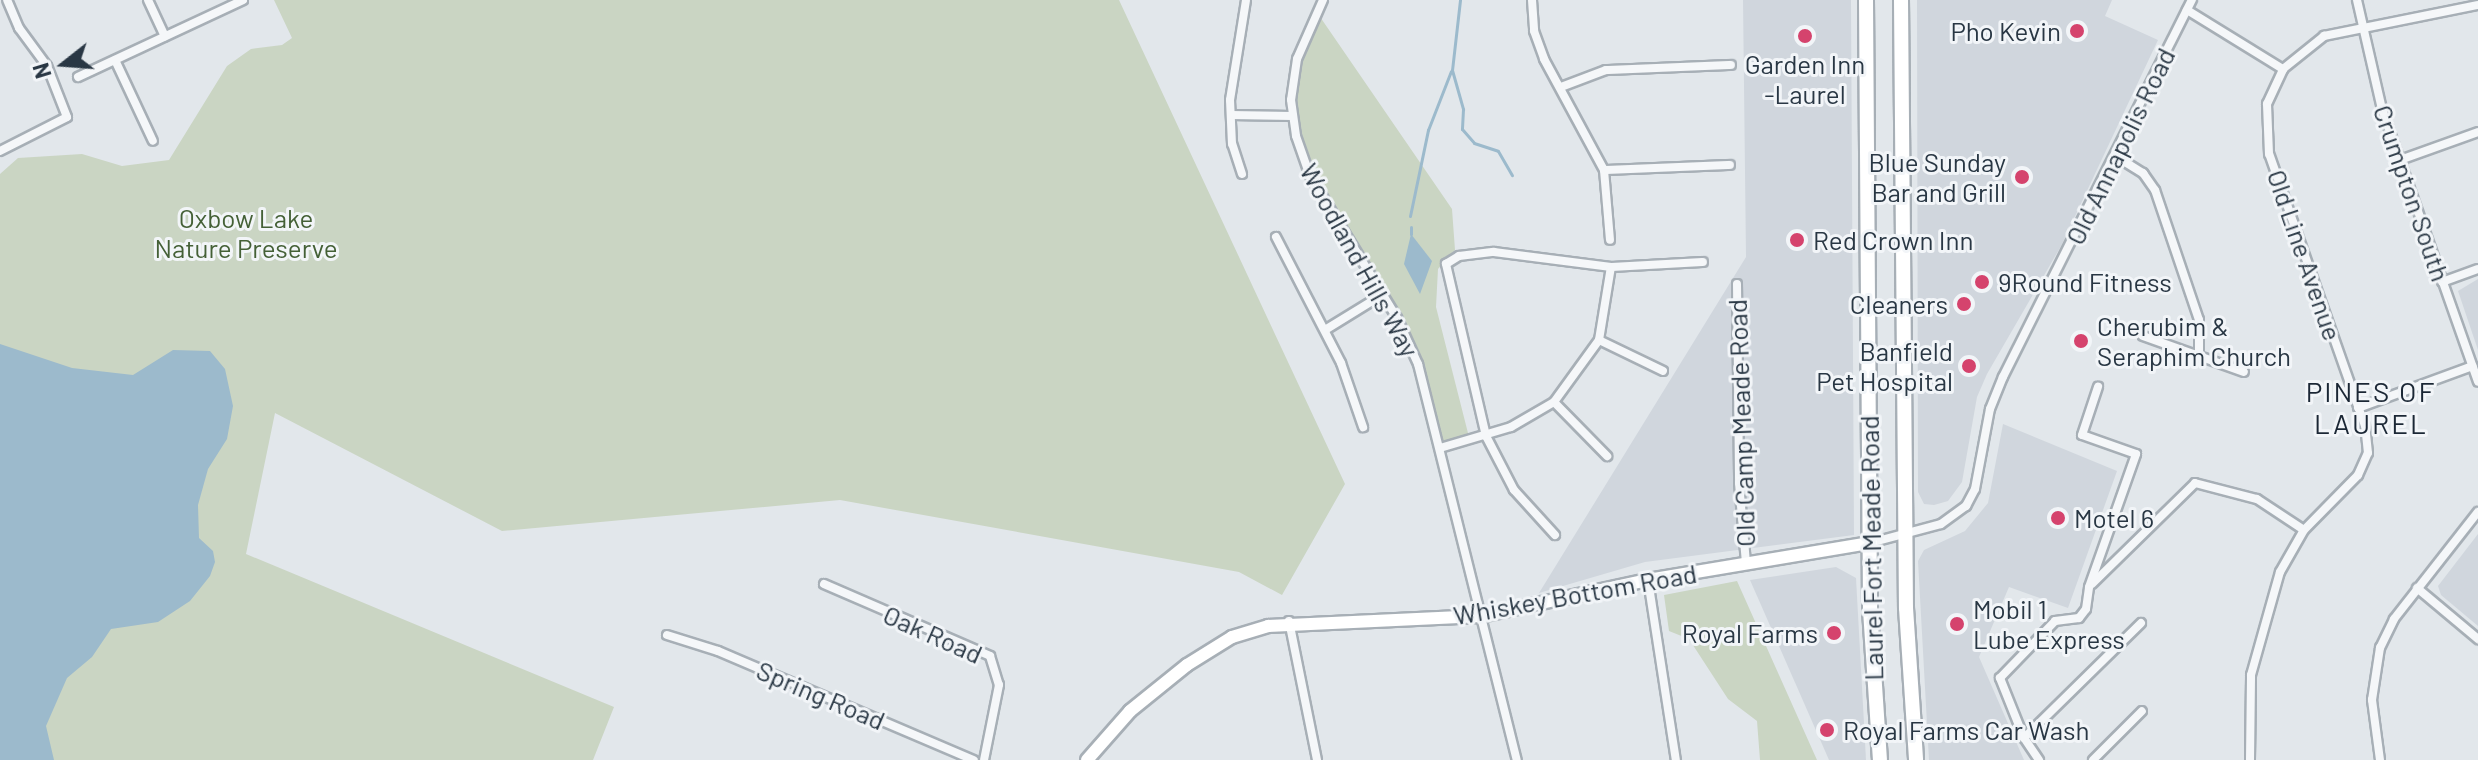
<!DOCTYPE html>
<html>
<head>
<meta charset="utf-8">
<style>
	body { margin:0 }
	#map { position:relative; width:2478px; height:760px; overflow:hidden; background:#e2e7eb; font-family:Barlow,sans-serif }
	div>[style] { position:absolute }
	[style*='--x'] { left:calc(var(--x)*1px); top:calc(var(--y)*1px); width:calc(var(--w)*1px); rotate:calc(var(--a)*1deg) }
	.built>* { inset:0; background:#d0d6dd }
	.green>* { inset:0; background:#cad5c3 }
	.water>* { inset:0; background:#9cbacc }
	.stream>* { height:3px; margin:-1.5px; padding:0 1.5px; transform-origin:1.5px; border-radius:1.5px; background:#9cbacc }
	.roads { filter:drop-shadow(2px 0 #a7afb6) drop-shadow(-2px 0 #a7afb6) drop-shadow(0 2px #a7afb6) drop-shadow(0 -2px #a7afb6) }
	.street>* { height:8px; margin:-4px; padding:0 4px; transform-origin:4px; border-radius:4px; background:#f5f7f9 }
	.secondary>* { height:12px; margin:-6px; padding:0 6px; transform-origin:6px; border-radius:6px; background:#fff }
	.primary>* { height:14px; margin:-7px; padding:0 7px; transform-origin:7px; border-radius:7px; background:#fff }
	.dots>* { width:22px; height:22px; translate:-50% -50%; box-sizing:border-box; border:4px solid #f2f5f8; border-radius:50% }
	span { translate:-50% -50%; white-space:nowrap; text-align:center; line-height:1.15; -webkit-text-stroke:6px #f2f5f8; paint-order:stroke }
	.poi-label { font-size:26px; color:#293744 }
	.right { translate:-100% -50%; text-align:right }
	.left { translate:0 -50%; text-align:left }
	.street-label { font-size:26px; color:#293744 }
	.park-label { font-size:26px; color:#446036 }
	.neighbourhood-label { font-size:28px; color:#1b2735; letter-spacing:2px }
	.north { position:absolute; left:24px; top:24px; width:80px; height:80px; -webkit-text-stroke:6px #f2f5f8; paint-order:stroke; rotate:253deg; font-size:22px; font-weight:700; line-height:32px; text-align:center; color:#293744 }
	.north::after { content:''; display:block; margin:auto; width:28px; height:36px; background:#293744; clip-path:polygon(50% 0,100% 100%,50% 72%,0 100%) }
</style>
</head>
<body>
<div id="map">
	<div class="built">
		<div style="clip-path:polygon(1743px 0,1851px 0,1854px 535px,1645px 562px,1539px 593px,1746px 257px)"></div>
		<div style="clip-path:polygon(1917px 0,2112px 0,2105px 16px,2158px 40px,2061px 246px,1987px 374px,1977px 397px,1962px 482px,1948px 501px,1934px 505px,1924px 504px,1918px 492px)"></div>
		<div style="clip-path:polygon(2478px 279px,2478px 350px,2458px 291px)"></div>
		<div style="clip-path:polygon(2003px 424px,2117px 471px,2068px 608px,2009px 587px,1979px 657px,2024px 760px,1929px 760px,1918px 561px,1924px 550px,1965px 531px,1988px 503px)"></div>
		<div style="clip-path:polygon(2478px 534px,2478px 626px,2441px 595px,2438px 586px)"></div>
		<div style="clip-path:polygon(1836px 567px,1856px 578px,1866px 760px,1829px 760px,1750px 580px)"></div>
	</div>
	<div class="green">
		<div style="clip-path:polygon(274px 0,1119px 0,1345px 484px,1282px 595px,1239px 572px,840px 500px,502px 531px,275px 413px,246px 554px,614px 707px,593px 760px,0 760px,0 174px,18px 158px,82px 154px,122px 166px,169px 160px,227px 66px,251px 49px,282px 45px,292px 38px)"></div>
		<div style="clip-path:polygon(1316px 11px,1452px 209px,1455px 250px,1438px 269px,1436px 307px,1470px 441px,1440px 448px,1410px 343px,1321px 195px,1296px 136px,1293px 78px)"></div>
		<div style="clip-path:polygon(1737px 581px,1817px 760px,1760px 760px,1757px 721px,1728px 699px,1689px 639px,1669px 631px,1664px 595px)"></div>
	</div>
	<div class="water">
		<div style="clip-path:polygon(1411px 234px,1432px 261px,1420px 294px,1404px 264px)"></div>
		<div style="clip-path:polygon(0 344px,72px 368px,133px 375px,173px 350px,210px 351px,225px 369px,233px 406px,227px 439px,208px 469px,198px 505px,199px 538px,213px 551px,215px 562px,210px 576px,190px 601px,158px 622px,111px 629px,92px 657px,67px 678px,46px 726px,54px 760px,0 760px)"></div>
	</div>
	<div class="stream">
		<div style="--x:1460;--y:0;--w:70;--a:96.5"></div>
		<div style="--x:1452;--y:70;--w:41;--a:74.2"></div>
		<div style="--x:1463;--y:109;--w:20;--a:93"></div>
		<div style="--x:1462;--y:129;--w:18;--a:49"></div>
		<div style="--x:1474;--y:143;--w:25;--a:18"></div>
		<div style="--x:1498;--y:151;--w:28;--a:60"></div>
		<div style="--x:1410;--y:216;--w:88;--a:-78.2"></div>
		<div style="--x:1428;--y:130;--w:63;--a:-68.7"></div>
		<div style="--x:1411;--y:227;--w:7;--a:90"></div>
	</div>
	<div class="roads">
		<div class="street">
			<div style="--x:148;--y:0;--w:40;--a:65"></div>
			<div style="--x:1323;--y:0;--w:64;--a:113.8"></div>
			<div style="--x:1297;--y:59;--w:41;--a:98.3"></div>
			<div style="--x:1291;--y:100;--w:36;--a:82"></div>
			<div style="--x:1296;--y:136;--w:42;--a:70.7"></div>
			<div style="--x:1310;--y:176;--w:167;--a:58.5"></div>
			<div style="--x:1397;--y:318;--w:51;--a:65.5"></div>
			<div style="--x:1418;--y:364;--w:408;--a:76"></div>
			<div style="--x:1532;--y:0;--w:31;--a:86"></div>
			<div style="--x:1534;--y:31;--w:30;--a:70"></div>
			<div style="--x:1544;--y:59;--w:126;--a:61.6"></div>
			<div style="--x:1604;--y:170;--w:70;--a:85.1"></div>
			<div style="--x:2357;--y:0;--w:112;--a:77.1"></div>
			<div style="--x:2382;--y:109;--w:289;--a:70.6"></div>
			<div style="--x:2187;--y:10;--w:113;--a:31.6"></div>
			<div style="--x:115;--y:60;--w:89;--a:64.9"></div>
			<div style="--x:78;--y:77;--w:182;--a:-25"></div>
			<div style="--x:1561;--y:87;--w:48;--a:-20.7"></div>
			<div style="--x:1606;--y:70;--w:125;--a:-2.3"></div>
			<div style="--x:1231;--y:115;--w:61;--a:0.9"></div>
			<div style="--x:0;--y:151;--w:75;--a:-26.9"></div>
			<div style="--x:67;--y:117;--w:55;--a:-111.4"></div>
			<div style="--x:47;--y:66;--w:47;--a:-126.4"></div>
			<div style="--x:19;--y:28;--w:30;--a:-113"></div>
			<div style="--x:2117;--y:157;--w:31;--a:32"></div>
			<div style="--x:2143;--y:173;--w:21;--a:55"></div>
			<div style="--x:2155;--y:190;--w:137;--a:71.3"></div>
			<div style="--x:2199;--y:320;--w:36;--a:90"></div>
			<div style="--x:2400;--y:160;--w:83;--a:-19.7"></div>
			<div style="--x:1604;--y:170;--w:126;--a:-2.3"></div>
			<div style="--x:1242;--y:174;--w:32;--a:-108"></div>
			<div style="--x:1232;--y:144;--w:44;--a:-92.6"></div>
			<div style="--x:1230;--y:100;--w:101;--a:-80.9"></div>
			<div style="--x:1276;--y:237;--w:142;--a:62.7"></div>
			<div style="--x:1341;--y:363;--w:68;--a:71"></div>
			<div style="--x:2442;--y:282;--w:38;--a:-20"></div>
			<div style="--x:1737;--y:284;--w:199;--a:89.4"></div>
			<div style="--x:1739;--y:483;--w:80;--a:85"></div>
			<div style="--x:1325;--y:330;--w:67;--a:-31.6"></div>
			<div style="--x:2143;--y:336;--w:107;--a:19.6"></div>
			<div style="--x:1599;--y:340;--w:71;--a:25.8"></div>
			<div style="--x:1554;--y:402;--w:76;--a:45.5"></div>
			<div style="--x:2358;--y:408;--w:122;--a:-20.1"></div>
			<div style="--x:1440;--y:448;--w:74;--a:-16.5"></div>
			<div style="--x:1511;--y:427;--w:50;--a:-30.2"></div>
			<div style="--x:1554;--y:402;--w:77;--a:-54"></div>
			<div style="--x:1599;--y:340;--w:74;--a:-80.7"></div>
			<div style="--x:1555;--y:535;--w:61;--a:-132.3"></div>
			<div style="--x:1514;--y:490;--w:61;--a:-117.4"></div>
			<div style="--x:1486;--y:436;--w:177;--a:-103.1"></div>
			<div style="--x:1446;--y:264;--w:15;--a:-32"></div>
			<div style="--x:1459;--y:256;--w:35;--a:-7"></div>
			<div style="--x:1494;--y:252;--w:118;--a:7.3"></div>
			<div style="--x:1611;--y:267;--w:92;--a:-3.1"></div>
			<div style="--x:1870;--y:543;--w:73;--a:-15"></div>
			<div style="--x:1941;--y:524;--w:31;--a:-36"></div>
			<div style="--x:1966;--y:506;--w:19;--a:-62"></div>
			<div style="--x:1975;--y:489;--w:81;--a:-79.4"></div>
			<div style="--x:1990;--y:409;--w:35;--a:-68"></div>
			<div style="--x:2003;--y:377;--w:422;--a:-63.4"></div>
			<div style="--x:1648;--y:580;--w:182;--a:81.2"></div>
			<div style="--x:824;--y:584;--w:181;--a:23.4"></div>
			<div style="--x:990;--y:656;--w:30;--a:73"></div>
			<div style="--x:999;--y:685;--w:76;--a:101.3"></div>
			<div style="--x:2092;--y:584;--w:144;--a:-44.4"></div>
			<div style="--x:2195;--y:483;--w:64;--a:14.5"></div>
			<div style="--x:2257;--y:499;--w:56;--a:33.4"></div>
			<div style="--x:2417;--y:588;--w:80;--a:39.9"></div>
			<div style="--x:1289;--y:621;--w:142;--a:78.6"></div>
			<div style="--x:667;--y:635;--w:53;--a:17.4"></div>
			<div style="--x:718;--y:651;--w:278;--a:23.1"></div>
			<div style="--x:2024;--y:738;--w:164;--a:-44.5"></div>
			<div style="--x:2039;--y:760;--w:27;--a:-124"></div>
			<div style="--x:2024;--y:738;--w:65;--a:-111.8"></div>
			<div style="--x:2000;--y:678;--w:79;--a:-46"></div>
			<div style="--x:2055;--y:621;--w:24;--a:-7"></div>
			<div style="--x:2079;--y:618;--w:11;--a:-52"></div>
			<div style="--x:2086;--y:609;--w:22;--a:-82"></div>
			<div style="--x:2089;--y:587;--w:141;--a:-70.5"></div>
			<div style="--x:2136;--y:454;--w:57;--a:-160.6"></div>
			<div style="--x:2082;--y:435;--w:51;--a:-71.6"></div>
			<div style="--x:2093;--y:760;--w:69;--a:-45"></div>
			<div style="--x:2250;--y:760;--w:85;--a:-89.3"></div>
			<div style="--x:2251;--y:675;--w:107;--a:-74.3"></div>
			<div style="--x:2280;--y:572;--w:48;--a:-60.3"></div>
			<div style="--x:2304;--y:530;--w:77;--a:-45.5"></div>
			<div style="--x:2358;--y:475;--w:24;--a:-66"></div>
			<div style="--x:2368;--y:453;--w:27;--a:-96"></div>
			<div style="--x:2365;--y:426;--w:288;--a:-109.4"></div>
			<div style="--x:2269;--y:154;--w:50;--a:-92.3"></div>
			<div style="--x:2267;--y:104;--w:38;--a:-65"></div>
			<div style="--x:2283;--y:69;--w:53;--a:-38.8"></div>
			<div style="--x:2324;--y:36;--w:157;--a:-11.4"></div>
			<div style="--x:2380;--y:760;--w:61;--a:-97.6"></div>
			<div style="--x:2372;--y:700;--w:53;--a:-81.3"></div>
			<div style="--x:2380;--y:648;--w:32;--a:-64"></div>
			<div style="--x:2394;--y:619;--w:136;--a:-51.9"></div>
		</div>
		<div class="secondary">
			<div style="--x:1087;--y:760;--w:65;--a:-48.7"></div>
			<div style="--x:1130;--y:711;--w:73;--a:-38.9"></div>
			<div style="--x:1187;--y:665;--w:53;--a:-31.9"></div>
			<div style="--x:1232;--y:637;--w:38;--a:-17"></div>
			<div style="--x:1268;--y:626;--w:213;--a:-2.7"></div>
			<div style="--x:1481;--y:616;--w:171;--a:-12.2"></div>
			<div style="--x:1648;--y:580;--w:225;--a:-9.5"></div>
		</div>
		<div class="primary">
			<div style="--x:1866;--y:0;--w:610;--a:89.62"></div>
			<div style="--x:1870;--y:610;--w:150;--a:86.2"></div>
			<div style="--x:1901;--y:0;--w:608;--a:89.53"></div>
			<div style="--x:1906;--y:608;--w:152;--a:86.2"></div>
		</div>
	</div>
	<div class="dots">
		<div style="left:2077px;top:31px;background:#d5436d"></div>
		<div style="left:1805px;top:36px;background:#d5436d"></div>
		<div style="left:2022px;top:177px;background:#d5436d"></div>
		<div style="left:1797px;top:240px;background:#d5436d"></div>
		<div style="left:1982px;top:282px;background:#d5436d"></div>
		<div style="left:1964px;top:304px;background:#d5436d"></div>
		<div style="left:2081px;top:341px;background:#d5436d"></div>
		<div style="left:1969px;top:366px;background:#d5436d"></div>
		<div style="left:2058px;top:518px;background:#d5436d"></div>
		<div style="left:1957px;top:624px;background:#d5436d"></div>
		<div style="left:1834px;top:633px;background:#d5436d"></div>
		<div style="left:1827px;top:730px;background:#d5436d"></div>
	</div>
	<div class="poi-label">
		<span class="right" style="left:2061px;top:31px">Pho Kevin</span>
		<span style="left:1805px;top:79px">Garden Inn<br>-Laurel</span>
		<span class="right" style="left:2006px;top:177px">Blue Sunday<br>Bar and Grill</span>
		<span class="left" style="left:1813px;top:240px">Red Crown Inn</span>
		<span class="left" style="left:1998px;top:282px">9Round Fitness</span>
		<span class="right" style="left:1948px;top:304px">Cleaners</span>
		<span class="left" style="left:2097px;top:341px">Cherubim &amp;<br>Seraphim Church</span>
		<span class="right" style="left:1953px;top:366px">Banfield<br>Pet Hospital</span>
		<span class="left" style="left:2074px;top:518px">Motel 6</span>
		<span class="left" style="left:1973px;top:624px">Mobil 1<br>Lube Express</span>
		<span class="right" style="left:1818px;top:633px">Royal Farms</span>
		<span class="left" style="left:1843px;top:730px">Royal Farms Car Wash</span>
	</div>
	<div class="street-label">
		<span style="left:2120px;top:146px;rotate:-64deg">Old Annapolis Road</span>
		<span style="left:2412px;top:193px;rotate:71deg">Crumpton South</span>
		<span style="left:2305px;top:255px;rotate:71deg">Old Line Avenue</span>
		<span style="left:1360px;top:260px;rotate:61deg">Woodland Hills Way</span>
		<span style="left:1741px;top:423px;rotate:-92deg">Old Camp Meade Road</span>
		<span style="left:1871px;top:548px;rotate:-91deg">Laurel Fort Meade Road</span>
		<span style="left:1575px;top:594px;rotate:-10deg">Whiskey Bottom Road</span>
		<span style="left:933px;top:634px;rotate:24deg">Oak Road</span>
		<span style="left:821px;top:695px;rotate:23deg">Spring Road</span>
	</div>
	<div class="park-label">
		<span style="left:246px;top:233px">Oxbow Lake<br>Nature Preserve</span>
	</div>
	<div class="neighbourhood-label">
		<span style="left:2371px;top:407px">PINES OF<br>LAUREL</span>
	</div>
	<div class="north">N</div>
</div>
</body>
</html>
